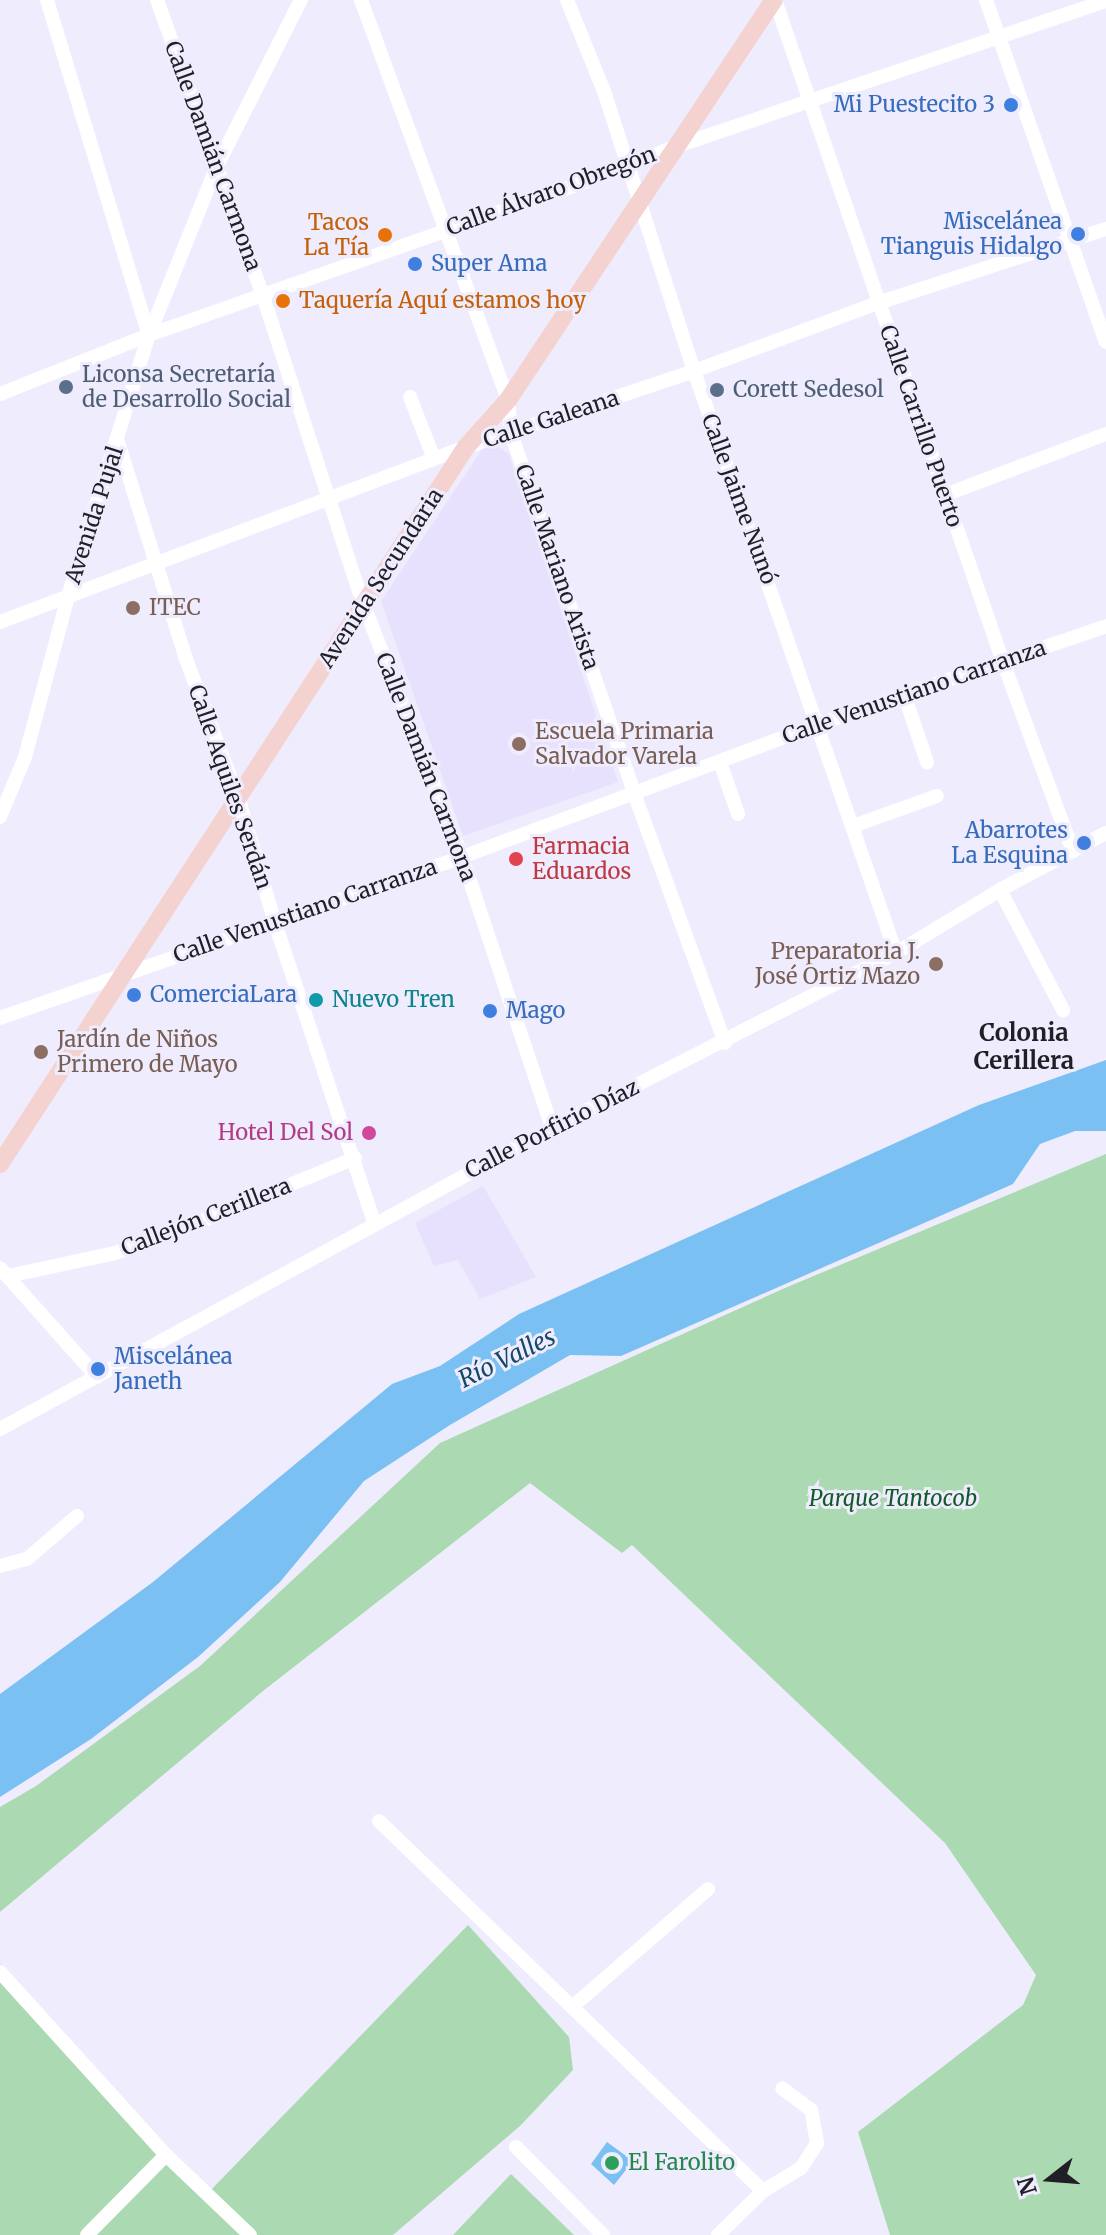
<!DOCTYPE html>
<html>
<head>
<meta charset="utf-8">
<style>
	body { margin:0 }
	#map { position:relative; width:1106px; height:2235px; overflow:hidden; background:#efecfd; font-family:Merriweather,serif }
	div>[style] { position:absolute }
	[style*='--x'] { left:calc(var(--x)*1px); top:calc(var(--y)*1px); width:calc(var(--w)*1px); rotate:calc(var(--a)*1deg) }
	.built>* { inset:0; background:#e7e1fd }
	.green>* { inset:0; background:#abd9b2 }
	.water>* { inset:0; background:#7bc0f3 }
	.street>* { height:14px; margin:-7px; padding:0 7px; transform-origin:7px; border-radius:7px; background:#fff }
	.secondary>* { height:18px; margin:-9px; padding:0 9px; transform-origin:9px; border-radius:9px; background:#f4d2d0 }
	.dots>* { width:22px; height:22px; translate:-50% -50%; box-sizing:border-box; border:4px solid #efecfd; border-radius:50% }
	span { translate:-50% -50%; white-space:nowrap; text-align:center; line-height:1.15; -webkit-text-stroke:6px #efecfd; paint-order:stroke }
	.shop-label { font-size:22px; color:#366cbe }
	.right { translate:-100% -50%; text-align:right }
	.left { translate:0 -50%; text-align:left }
	.street-label { font-size:22px; color:#201f26 }
	.food-label { font-size:22px; color:#c56008 }
	.service-label { font-size:22px; color:#4e5e75 }
	.education-label { font-size:22px; color:#785e54 }
	.health-label { font-size:22px; color:#be3a42 }
	.culture-label { font-size:22px; color:#0d838f }
	.hotel-label { font-size:22px; color:#b23c85 }
	.park-label { font-size:22px; color:#135a29; font-style:italic }
	.leisure-label { font-size:22px; color:#27864d }
	.neighbourhood-label { font-size:24px; color:#201f26; font-weight:700 }
	.water-label { font-size:24px; color:#14486a; font-style:italic }
	.north { position:absolute; left:1010px; top:2139px; width:80px; height:80px; -webkit-text-stroke:6px #efecfd; paint-order:stroke; rotate:253deg; font-size:22px; font-weight:700; line-height:32px; text-align:center; color:#201f26 }
	.north::after { content:''; display:block; margin:auto; width:28px; height:36px; background:#201f26; clip-path:polygon(50% 0,100% 100%,50% 72%,0 100%) }
</style>
</head>
<body>
<div id="map">
	<div class="built">
		<div style="clip-path:polygon(493px 444px,509px 454px,618px 782px,463px 836px,381px 601px,483px 448px)"></div>
		<div style="clip-path:polygon(483px 1186px,536px 1277px,480px 1299px,458px 1260px,434px 1266px,415px 1223px)"></div>
	</div>
	<div class="green">
		<div style="clip-path:polygon(1106px 1154px,1106px 2235px,890px 2235px,858px 2132px,1023px 2005px,1036px 1975px,945px 1843px,632px 1545px,622px 1553px,530px 1483px,263px 1691px,0 1912px,0 1807px,36px 1786px,200px 1666px,440px 1443px,785px 1288px)"></div>
		<div style="clip-path:polygon(468px 1925px,569px 2037px,573px 2070px,520px 2126px,393px 2235px,0 2235px,0 1964px,208px 2193px)"></div>
		<div style="clip-path:polygon(511px 2174px,574px 2235px,453px 2235px)"></div>
	</div>
	<div class="water">
		<div style="clip-path:polygon(1106px 1060px,1106px 1131px,1075px 1131px,1040px 1144px,1013px 1184px,621px 1356px,570px 1355px,450px 1425px,364px 1481px,280px 1582px,198px 1657px,91px 1739px,0 1797px,0 1694px,153px 1582px,392px 1384px,440px 1366px,519px 1314px,979px 1105px)"></div>
		<div style="clip-path:polygon(607px 2142px,633px 2161px,614px 2185px,591px 2164px)"></div>
	</div>
	<div class="street">
		<div style="--x:47;--y:0;--w:350;--a:73.1"></div>
		<div style="--x:157;--y:0;--w:314;--a:70.3"></div>
		<div style="--x:263;--y:296;--w:323;--a:72"></div>
		<div style="--x:363;--y:603;--w:273;--a:68.7"></div>
		<div style="--x:462;--y:857;--w:286;--a:71.6"></div>
		<div style="--x:361;--y:0;--w:426;--a:69.8"></div>
		<div style="--x:508;--y:400;--w:33;--a:85"></div>
		<div style="--x:511;--y:433;--w:380;--a:71.1"></div>
		<div style="--x:634;--y:793;--w:266;--a:70"></div>
		<div style="--x:567;--y:0;--w:98;--a:67.9"></div>
		<div style="--x:604;--y:91;--w:294;--a:72.2"></div>
		<div style="--x:694;--y:371;--w:616;--a:70.86"></div>
		<div style="--x:775;--y:0;--w:700;--a:71"></div>
		<div style="--x:1003;--y:662;--w:202;--a:69.7"></div>
		<div style="--x:986;--y:0;--w:362;--a:70.7"></div>
		<div style="--x:0;--y:394;--w:160;--a:-21.6"></div>
		<div style="--x:149;--y:335;--w:507;--a:-19.36"></div>
		<div style="--x:627;--y:167;--w:51;--a:-23.1"></div>
		<div style="--x:674;--y:147;--w:456;--a:-18.7"></div>
		<div style="--x:410;--y:397;--w:66;--a:68.8"></div>
		<div style="--x:118;--y:442;--w:227;--a:72.6"></div>
		<div style="--x:186;--y:659;--w:151;--a:69.4"></div>
		<div style="--x:239;--y:800;--w:128;--a:73.7"></div>
		<div style="--x:275;--y:923;--w:315;--a:71.7"></div>
		<div style="--x:945;--y:495;--w:172;--a:-20.8"></div>
		<div style="--x:0;--y:622;--w:498;--a:-20.6"></div>
		<div style="--x:466;--y:447;--w:240;--a:-18.4"></div>
		<div style="--x:694;--y:371;--w:196;--a:-20.3"></div>
		<div style="--x:878;--y:303;--w:240;--a:-18"></div>
		<div style="--x:905;--y:697;--w:69;--a:71.3"></div>
		<div style="--x:720;--y:762;--w:55;--a:70.9"></div>
		<div style="--x:0;--y:817;--w:65;--a:-67.4"></div>
		<div style="--x:25;--y:757;--w:167;--a:-75"></div>
		<div style="--x:68;--y:596;--w:273;--a:-72.8"></div>
		<div style="--x:149;--y:335;--w:182;--a:-68.1"></div>
		<div style="--x:217;--y:166;--w:186;--a:-63.2"></div>
		<div style="--x:853;--y:826;--w:89;--a:-19.7"></div>
		<div style="--x:1000;--y:890;--w:136;--a:62.3"></div>
		<div style="--x:0;--y:1018;--w:489;--a:-19.2"></div>
		<div style="--x:462;--y:857;--w:378;--a:-20.4"></div>
		<div style="--x:816;--y:725;--w:306;--a:-18.8"></div>
		<div style="--x:0;--y:1268;--w:146;--a:48.3"></div>
		<div style="--x:8;--y:1276;--w:109;--a:-12.1"></div>
		<div style="--x:115;--y:1253;--w:58;--a:-19.1"></div>
		<div style="--x:170;--y:1234;--w:200;--a:-22.3"></div>
		<div style="--x:0;--y:1429;--w:629;--a:-28.6"></div>
		<div style="--x:552;--y:1128;--w:386;--a:-27"></div>
		<div style="--x:896;--y:953;--w:122;--a:-31.2"></div>
		<div style="--x:1000;--y:890;--w:120;--a:-28.3"></div>
		<div style="--x:0;--y:1566;--w:28;--a:-15"></div>
		<div style="--x:27;--y:1559;--w:66;--a:-40.7"></div>
		<div style="--x:379;--y:1821;--w:533;--a:43.94"></div>
		<div style="--x:0;--y:1972;--w:247;--a:47.8"></div>
		<div style="--x:166;--y:2155;--w:116;--a:43.6"></div>
		<div style="--x:572;--y:2007;--w:180;--a:-40.9"></div>
		<div style="--x:516;--y:2147;--w:124;--a:45.3"></div>
		<div style="--x:87;--y:2235;--w:112;--a:-45.4"></div>
		<div style="--x:718;--y:2235;--w:63;--a:-44.4"></div>
		<div style="--x:763;--y:2191;--w:44;--a:-31.2"></div>
		<div style="--x:801;--y:2168;--w:30;--a:-57"></div>
		<div style="--x:817;--y:2143;--w:34;--a:-100"></div>
		<div style="--x:811;--y:2110;--w:36;--a:-143"></div>
	</div>
	<div class="secondary">
		<div style="--x:0;--y:1164;--w:855;--a:-56.98"></div>
		<div style="--x:466;--y:447;--w:63;--a:-48.2"></div>
		<div style="--x:508;--y:400;--w:480;--a:-56.4"></div>
	</div>
	<div class="dots">
		<div style="left:1011px;top:105px;background:#3f7fe0"></div>
		<div style="left:1078px;top:234px;background:#3f7fe0"></div>
		<div style="left:385px;top:235px;background:#e8710a"></div>
		<div style="left:415px;top:264px;background:#3f7fe0"></div>
		<div style="left:283px;top:301px;background:#e8710a"></div>
		<div style="left:66px;top:387px;background:#5c6f8a"></div>
		<div style="left:717px;top:390px;background:#5c6f8a"></div>
		<div style="left:133px;top:608px;background:#8d6e63"></div>
		<div style="left:519px;top:744px;background:#8d6e63"></div>
		<div style="left:1084px;top:843px;background:#3f7fe0"></div>
		<div style="left:516px;top:859px;background:#e0444e"></div>
		<div style="left:936px;top:964px;background:#8d6e63"></div>
		<div style="left:134px;top:995px;background:#3f7fe0"></div>
		<div style="left:316px;top:1000px;background:#0f9aa8"></div>
		<div style="left:490px;top:1011px;background:#3f7fe0"></div>
		<div style="left:41px;top:1052px;background:#8d6e63"></div>
		<div style="left:369px;top:1133px;background:#d1479c"></div>
		<div style="left:98px;top:1369px;background:#3f7fe0"></div>
		<div style="left:612px;top:2163px;background:#2e9e5b"></div>
	</div>
	<div class="shop-label">
		<span class="right" style="left:995px;top:105px">Mi Puestecito 3</span>
		<span class="right" style="left:1062px;top:234px">Miscelánea<br>Tianguis Hidalgo</span>
		<span class="left" style="left:431px;top:264px">Super Ama</span>
		<span class="right" style="left:1068px;top:843px">Abarrotes<br>La Esquina</span>
		<span class="left" style="left:150px;top:995px">ComerciaLara</span>
		<span class="left" style="left:506px;top:1011px">Mago</span>
		<span class="left" style="left:114px;top:1369px">Miscelánea<br>Janeth</span>
	</div>
	<div class="street-label">
		<span style="left:213px;top:156px;rotate:70deg">Calle Damián Carmona</span>
		<span style="left:551px;top:191px;rotate:-20deg">Calle Álvaro Obregón</span>
		<span style="left:551px;top:419px;rotate:-18deg">Calle Galeana</span>
		<span style="left:921px;top:426px;rotate:71deg">Calle Carrillo Puerto</span>
		<span style="left:739px;top:499px;rotate:70deg">Calle Jaime Nunó</span>
		<span style="left:94px;top:515px;rotate:-72deg">Avenida Pujal</span>
		<span style="left:557px;top:567px;rotate:71deg">Calle Mariano Arista</span>
		<span style="left:381px;top:578px;rotate:-57deg">Avenida Secundaria</span>
		<span style="left:914px;top:692px;rotate:-19deg">Calle Venustiano Carranza</span>
		<span style="left:426px;top:767px;rotate:69deg">Calle Damián Carmona</span>
		<span style="left:230px;top:787px;rotate:71deg">Calle Aquiles Serdán</span>
		<span style="left:305px;top:911px;rotate:-19deg">Calle Venustiano Carranza</span>
		<span style="left:552px;top:1129px;rotate:-27deg">Calle Porfirio Díaz</span>
		<span style="left:206px;top:1217px;rotate:-21deg">Callejón Cerillera</span>
	</div>
	<div class="food-label">
		<span class="right" style="left:369px;top:235px">Tacos<br>La Tía</span>
		<span class="left" style="left:299px;top:301px">Taquería Aquí estamos hoy</span>
	</div>
	<div class="service-label">
		<span class="left" style="left:82px;top:387px">Liconsa Secretaría<br>de Desarrollo Social</span>
		<span class="left" style="left:733px;top:390px">Corett Sedesol</span>
	</div>
	<div class="education-label">
		<span class="left" style="left:149px;top:608px">ITEC</span>
		<span class="left" style="left:535px;top:744px">Escuela Primaria<br>Salvador Varela</span>
		<span class="right" style="left:920px;top:964px">Preparatoria J.<br>José Ortiz Mazo</span>
		<span class="left" style="left:57px;top:1052px">Jardín de Niños<br>Primero de Mayo</span>
	</div>
	<div class="health-label">
		<span class="left" style="left:532px;top:859px">Farmacia<br>Eduardos</span>
	</div>
	<div class="culture-label">
		<span class="left" style="left:332px;top:1000px">Nuevo Tren</span>
	</div>
	<div class="hotel-label">
		<span class="right" style="left:353px;top:1133px">Hotel Del Sol</span>
	</div>
	<div class="park-label">
		<span style="left:893px;top:1499px">Parque Tantocob</span>
	</div>
	<div class="leisure-label">
		<span class="left" style="left:628px;top:2163px">El Farolito</span>
	</div>
	<div class="neighbourhood-label">
		<span style="left:1024px;top:1047px">Colonia<br>Cerillera</span>
	</div>
	<div class="water-label">
		<span style="left:507px;top:1358px;rotate:-26deg">Río Valles</span>
	</div>
	<div class="north">N</div>
</div>
</body>
</html>
